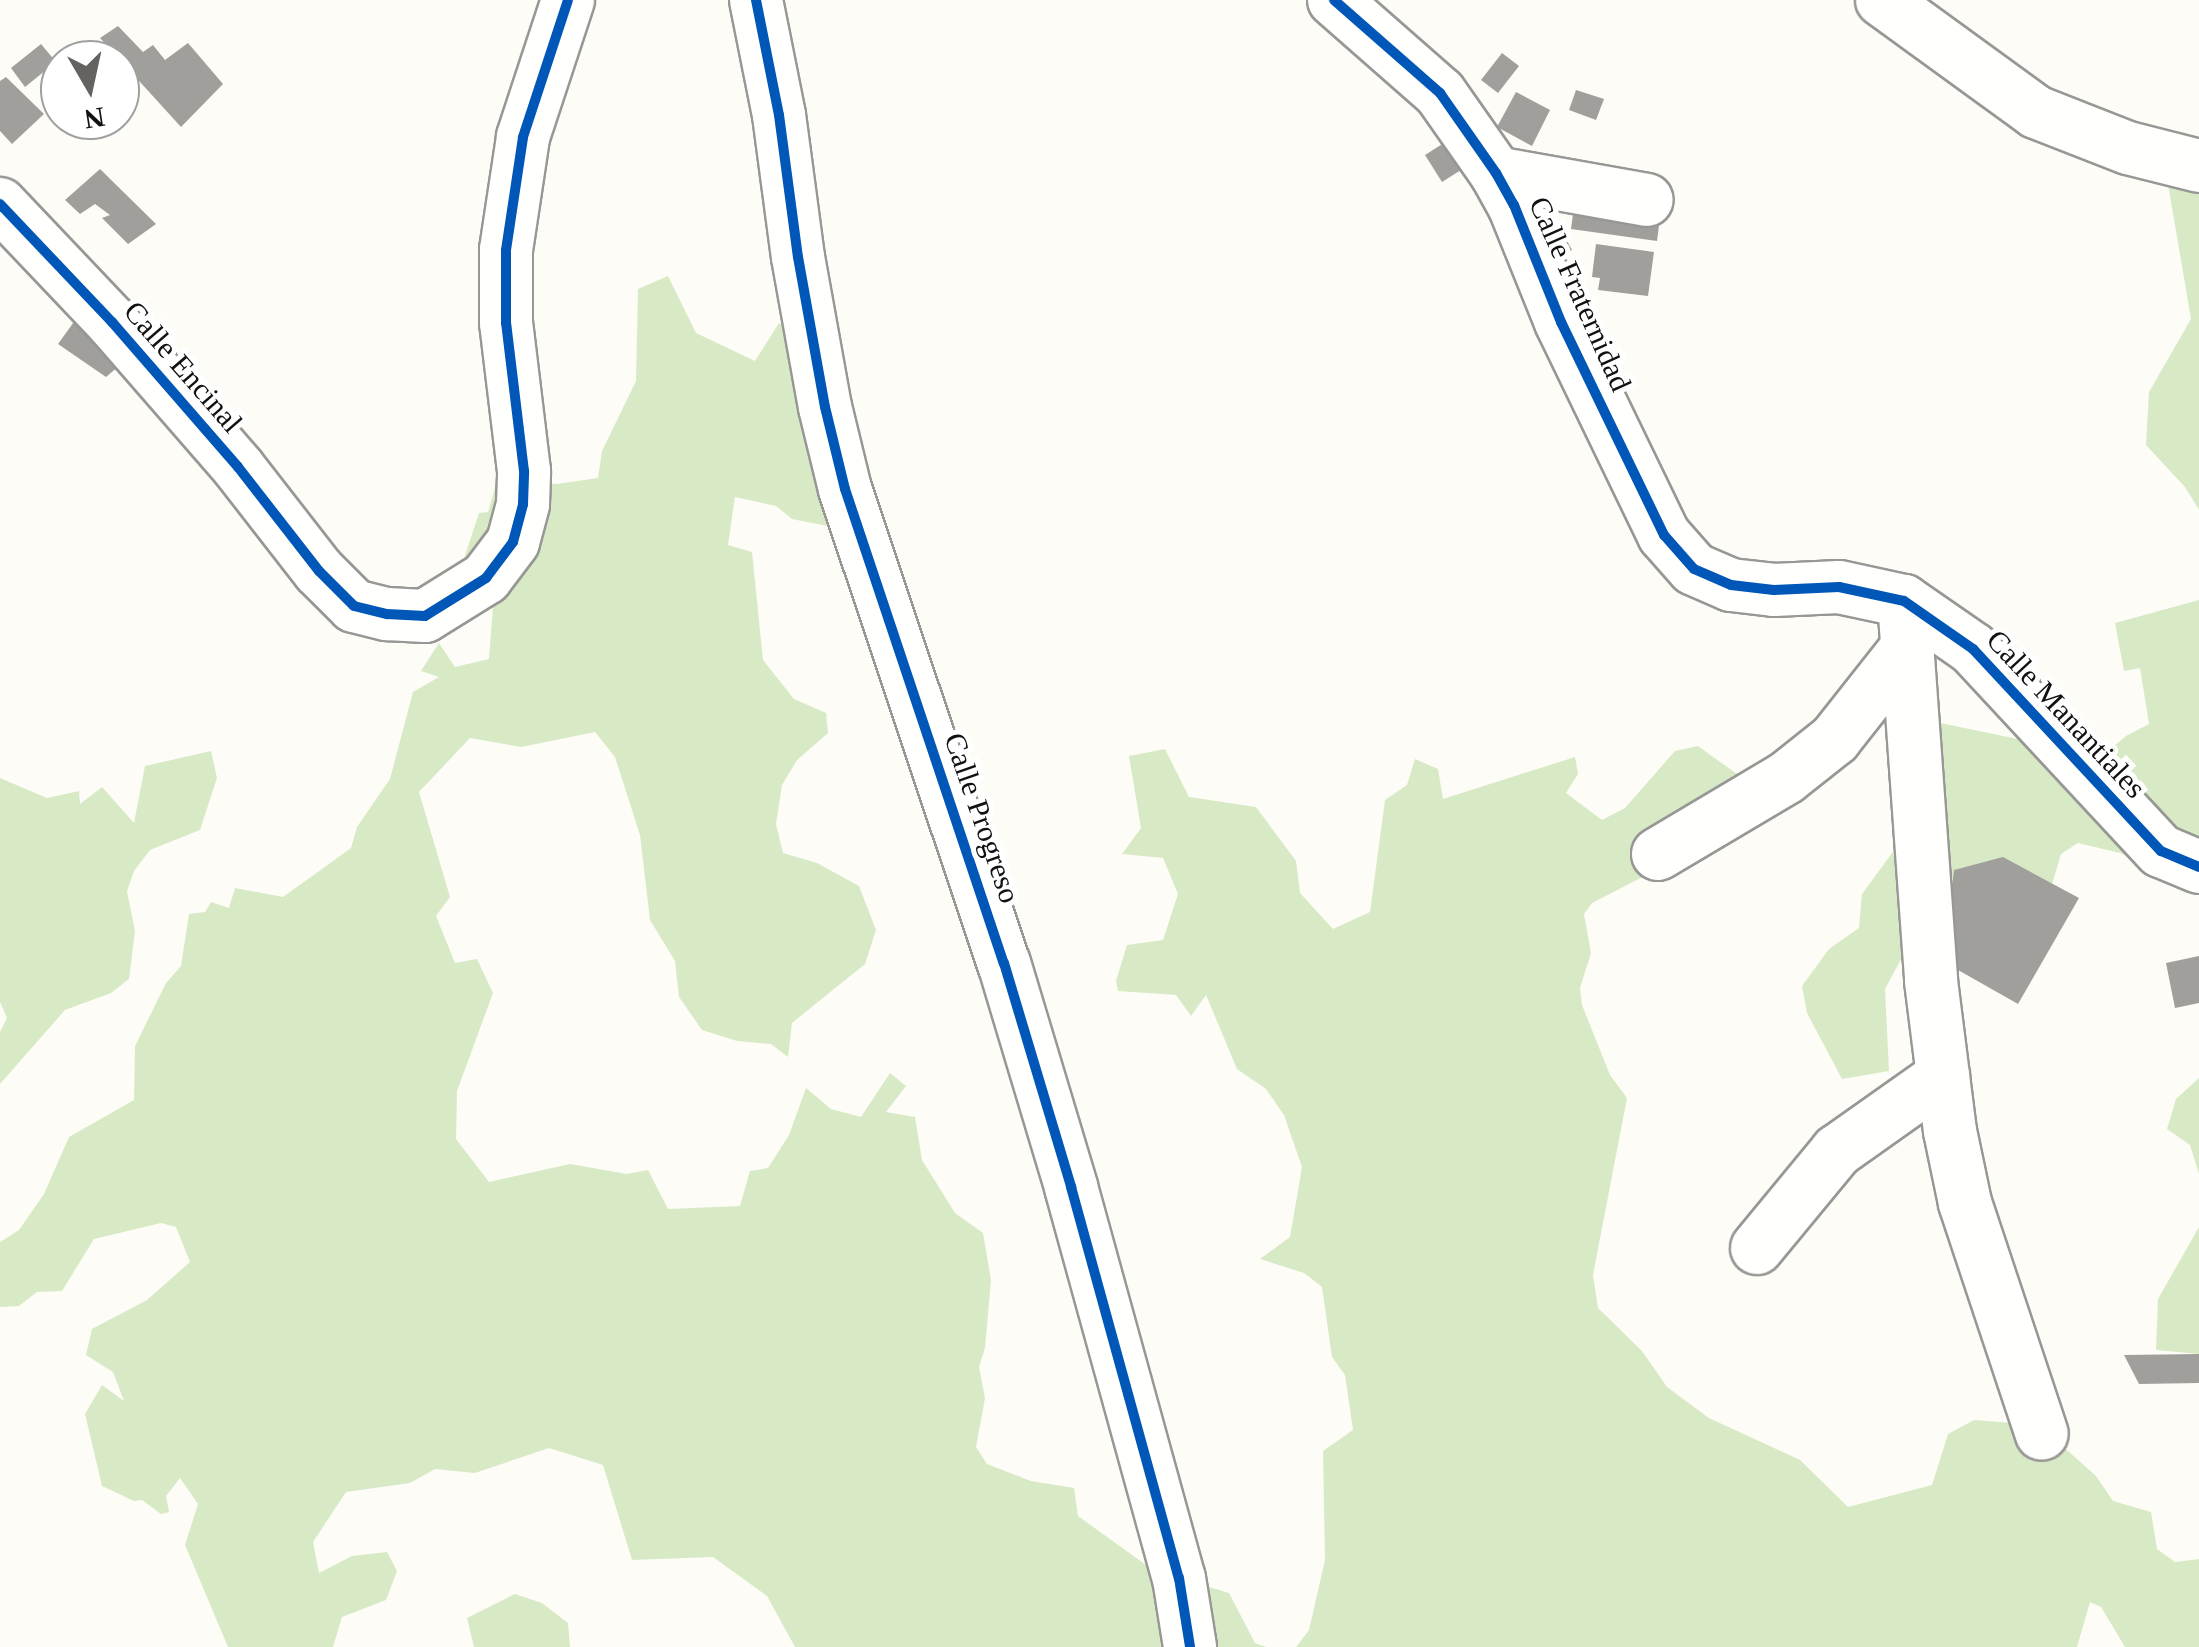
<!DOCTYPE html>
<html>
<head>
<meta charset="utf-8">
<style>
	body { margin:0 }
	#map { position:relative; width:2199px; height:1647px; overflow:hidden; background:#fdfcf7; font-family:"Times New Roman",serif }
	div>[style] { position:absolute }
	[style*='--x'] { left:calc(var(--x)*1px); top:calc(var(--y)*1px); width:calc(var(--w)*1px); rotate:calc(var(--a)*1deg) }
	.forest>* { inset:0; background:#d8eac5 }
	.building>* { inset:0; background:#a19f9c }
	.roads { filter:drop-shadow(2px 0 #979795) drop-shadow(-2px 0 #979795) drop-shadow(0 2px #979795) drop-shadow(0 -2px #979795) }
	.minor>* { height:52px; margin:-26px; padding:0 26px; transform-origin:26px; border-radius:26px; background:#fffffe }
	.cycleway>* { height:10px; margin:-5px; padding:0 5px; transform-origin:5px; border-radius:5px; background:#0057b8 }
	span { translate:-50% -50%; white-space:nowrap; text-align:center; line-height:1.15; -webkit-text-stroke:10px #fff; paint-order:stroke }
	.street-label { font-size:30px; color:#111 }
	.north { position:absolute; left:40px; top:40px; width:100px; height:100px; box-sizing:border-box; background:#fff; border:2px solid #a0a0a0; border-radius:50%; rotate:171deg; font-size:28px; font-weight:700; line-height:40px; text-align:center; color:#111 }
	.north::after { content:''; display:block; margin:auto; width:35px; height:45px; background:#646362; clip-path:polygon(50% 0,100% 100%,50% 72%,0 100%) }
</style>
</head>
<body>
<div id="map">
	<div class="forest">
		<div style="clip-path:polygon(2168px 184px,2199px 190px,2199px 510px,2185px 487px,2146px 445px,2149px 392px,2191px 319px)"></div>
		<div style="clip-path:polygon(668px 276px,696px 333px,755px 361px,779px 323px,789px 331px,838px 528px,792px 519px,776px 506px,735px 497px,728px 545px,752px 552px,763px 660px,794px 699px,826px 713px,828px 733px,797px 760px,782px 785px,776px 824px,783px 853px,817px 863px,859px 886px,876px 930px,865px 964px,792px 1023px,788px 1057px,771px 1044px,737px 1041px,702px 1030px,679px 997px,675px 961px,650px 920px,640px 835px,615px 757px,595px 732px,521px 747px,470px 738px,419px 792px,450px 897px,436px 916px,455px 963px,477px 959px,493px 993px,457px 1091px,456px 1139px,489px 1182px,570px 1164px,627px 1174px,648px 1170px,668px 1209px,740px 1206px,750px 1171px,768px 1168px,789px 1135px,806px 1088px,831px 1109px,861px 1117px,890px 1073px,906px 1086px,886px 1112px,915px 1117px,922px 1160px,955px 1213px,983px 1233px,991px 1280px,985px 1348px,979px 1367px,985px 1398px,976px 1447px,987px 1464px,1031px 1481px,1074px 1488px,1078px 1516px,1153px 1570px,1229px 1593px,1255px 1643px,1266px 1647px,795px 1647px,767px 1596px,713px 1557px,632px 1560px,603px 1465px,549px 1448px,475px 1473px,435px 1469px,410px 1483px,346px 1492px,313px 1542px,319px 1573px,352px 1556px,387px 1552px,397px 1571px,386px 1600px,342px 1617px,333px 1647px,228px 1647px,185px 1545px,198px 1504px,180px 1478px,166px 1496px,169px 1512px,161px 1514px,142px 1500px,134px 1501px,102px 1486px,85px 1414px,102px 1385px,124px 1401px,113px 1372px,86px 1355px,92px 1329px,147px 1300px,190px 1262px,176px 1227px,161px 1223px,94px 1239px,62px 1291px,37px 1292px,19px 1306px,0 1307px,0 1242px,19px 1230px,44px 1194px,69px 1137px,134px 1100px,135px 1046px,166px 983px,181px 966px,189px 914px,205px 912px,211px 902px,229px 908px,235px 888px,283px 897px,351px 848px,357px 827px,390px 779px,413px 692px,439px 677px,421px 671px,439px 643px,455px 667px,489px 659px,494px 594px,463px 562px,479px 513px,488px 512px,497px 481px,557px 484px,598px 478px,602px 451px,636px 381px,638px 289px)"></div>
		<div style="clip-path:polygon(2199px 600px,2199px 889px,2120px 853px,2078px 843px,2061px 854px,2038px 932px,1907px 948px,1885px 989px,1889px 1071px,1842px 1079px,1807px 1013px,1802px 986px,1829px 949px,1859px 928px,1862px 894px,1895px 849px,1931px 721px,2027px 741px,2048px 772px,2067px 786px,2126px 736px,2149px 724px,2140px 668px,2124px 671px,2115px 623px)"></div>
		<div style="clip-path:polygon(1698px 746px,1762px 792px,1664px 866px,1592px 903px,1584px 914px,1591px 953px,1580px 988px,1582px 1005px,1610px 1075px,1627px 1098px,1593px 1275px,1598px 1308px,1642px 1351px,1667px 1387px,1709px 1418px,1800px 1460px,1848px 1507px,1932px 1485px,1948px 1434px,1974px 1420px,2013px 1423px,2050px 1435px,2096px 1476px,2113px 1501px,2151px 1512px,2157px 1549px,2175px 1562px,2199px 1559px,2199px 1647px,2125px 1647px,2101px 1607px,2090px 1602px,2077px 1647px,1296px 1647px,1309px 1630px,1325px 1560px,1323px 1451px,1353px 1430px,1345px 1375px,1332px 1357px,1322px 1287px,1304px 1273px,1260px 1259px,1290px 1237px,1302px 1167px,1284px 1115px,1266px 1089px,1237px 1069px,1206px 995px,1191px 1016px,1176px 995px,1118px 991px,1116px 981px,1127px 945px,1163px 940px,1178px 894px,1163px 858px,1122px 854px,1141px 828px,1129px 756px,1165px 749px,1189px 797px,1256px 807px,1296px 861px,1300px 893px,1333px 929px,1370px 912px,1385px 800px,1407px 785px,1415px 759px,1438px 769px,1443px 799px,1575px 757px,1578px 774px,1566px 793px,1602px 820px,1625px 808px,1675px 751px)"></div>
		<div style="clip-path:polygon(211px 751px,217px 778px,200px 830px,150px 850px,134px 871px,127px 891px,135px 931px,129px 979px,111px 993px,65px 1010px,0 1084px,0 1032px,7px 1018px,0 1002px,0 778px,47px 798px,79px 791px,80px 804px,102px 787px,134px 823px,145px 766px)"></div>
		<div style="clip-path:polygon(2199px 1078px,2199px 1174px,2190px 1145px,2167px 1129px,2176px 1099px)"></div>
		<div style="clip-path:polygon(2199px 1227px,2199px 1354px,2156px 1350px,2158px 1299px)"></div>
		<div style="clip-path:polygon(515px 1594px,542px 1603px,568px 1623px,570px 1647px,474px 1647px,467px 1618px)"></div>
	</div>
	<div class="building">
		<div style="clip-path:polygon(118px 26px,143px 52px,153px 45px,165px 60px,188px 43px,223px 84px,181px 127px,100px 38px)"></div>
		<div style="clip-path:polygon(41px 44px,56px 62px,25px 87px,11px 68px)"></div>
		<div style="clip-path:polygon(1502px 53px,1519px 66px,1498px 93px,1481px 80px)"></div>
		<div style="clip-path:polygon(6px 77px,44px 114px,12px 144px,0 131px,0 81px)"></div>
		<div style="clip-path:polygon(1576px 90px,1604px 99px,1596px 120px,1569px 110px)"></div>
		<div style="clip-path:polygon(1516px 92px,1550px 110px,1532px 146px,1497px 127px)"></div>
		<div style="clip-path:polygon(1455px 136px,1472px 163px,1442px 182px,1425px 155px)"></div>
		<div style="clip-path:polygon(100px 169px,156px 224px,128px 244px,102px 218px,110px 215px,95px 204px,80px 214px,65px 200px)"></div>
		<div style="clip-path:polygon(1576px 191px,1662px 203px,1657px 241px,1571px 229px)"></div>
		<div style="clip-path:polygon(1553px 215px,1572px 250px,1556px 258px,1537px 223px)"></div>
		<div style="clip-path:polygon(1596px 244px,1654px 252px,1648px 296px,1598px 290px,1600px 278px,1592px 277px)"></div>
		<div style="clip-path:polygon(76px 319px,126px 360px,106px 377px,58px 344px)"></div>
		<div style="clip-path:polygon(2003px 857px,2079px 898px,2018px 1004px,1944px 962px,1954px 870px)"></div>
		<div style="clip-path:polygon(2199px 956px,2199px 1003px,2175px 1008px,2166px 963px)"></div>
		<div style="clip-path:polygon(2199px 1354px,2199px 1383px,2139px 1384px,2124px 1355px)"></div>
	</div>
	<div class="roads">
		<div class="minor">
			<div style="--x:756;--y:0;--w:117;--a:78.7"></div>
			<div style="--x:779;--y:115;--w:143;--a:82.4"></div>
			<div style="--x:798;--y:257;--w:152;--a:79.8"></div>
			<div style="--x:825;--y:407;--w:84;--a:76.3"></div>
			<div style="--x:845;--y:489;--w:500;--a:71.5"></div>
			<div style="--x:1004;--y:963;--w:234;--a:73.3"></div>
			<div style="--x:1071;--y:1187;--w:406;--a:74.6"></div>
			<div style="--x:1179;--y:1578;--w:70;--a:80.9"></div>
			<div style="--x:1334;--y:0;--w:141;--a:41.3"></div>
			<div style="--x:1440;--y:93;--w:98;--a:55"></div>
			<div style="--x:1496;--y:173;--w:37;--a:61"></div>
			<div style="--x:1514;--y:205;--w:126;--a:68.1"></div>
			<div style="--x:1561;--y:322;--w:237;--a:64.2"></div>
			<div style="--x:1664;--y:535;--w:45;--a:48.6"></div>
			<div style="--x:1694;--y:569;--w:40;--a:23.4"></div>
			<div style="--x:1731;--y:585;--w:43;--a:6.6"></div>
			<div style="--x:1774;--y:590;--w:65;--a:-2.6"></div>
			<div style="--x:1839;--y:587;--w:66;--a:12.2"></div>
			<div style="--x:1904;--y:601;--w:84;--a:34.8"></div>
			<div style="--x:1973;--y:649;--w:276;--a:47.1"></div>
			<div style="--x:2161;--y:851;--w:41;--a:22.8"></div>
			<div style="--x:1882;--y:0;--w:190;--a:36"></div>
			<div style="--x:2036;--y:112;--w:99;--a:21.4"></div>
			<div style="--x:2128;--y:148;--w:73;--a:14.2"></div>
			<div style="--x:1496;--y:173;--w:153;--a:10.1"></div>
			<div style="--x:0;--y:204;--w:163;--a:46.5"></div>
			<div style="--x:112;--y:322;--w:192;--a:49"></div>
			<div style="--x:238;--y:467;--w:132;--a:52.1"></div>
			<div style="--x:319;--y:571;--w:49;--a:45"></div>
			<div style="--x:354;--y:606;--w:34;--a:14"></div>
			<div style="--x:387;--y:614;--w:38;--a:3"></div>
			<div style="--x:425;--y:616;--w:72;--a:-31.9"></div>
			<div style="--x:486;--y:578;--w:45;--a:-53.1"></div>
			<div style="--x:513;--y:542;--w:39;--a:-75"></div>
			<div style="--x:523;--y:504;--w:33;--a:-88"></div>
			<div style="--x:524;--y:471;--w:149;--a:-96.9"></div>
			<div style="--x:506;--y:323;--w:73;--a:-90"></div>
			<div style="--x:506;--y:250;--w:114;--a:-81.4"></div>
			<div style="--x:523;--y:137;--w:144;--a:-71.8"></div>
			<div style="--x:1904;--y:601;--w:381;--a:85.9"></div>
			<div style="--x:1931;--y:981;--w:151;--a:82.8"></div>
			<div style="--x:1950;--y:1131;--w:74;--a:78.2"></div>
			<div style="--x:1965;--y:1203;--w:243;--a:71.6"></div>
			<div style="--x:1658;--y:854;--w:149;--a:-30.7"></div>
			<div style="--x:1786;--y:778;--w:63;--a:-38.5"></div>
			<div style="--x:1835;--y:739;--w:121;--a:-51.7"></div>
			<div style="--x:1757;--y:1248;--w:126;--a:-50.5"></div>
			<div style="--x:1837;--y:1151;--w:130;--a:-35.3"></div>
		</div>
	</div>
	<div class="cycleway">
		<div style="--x:756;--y:0;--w:117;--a:78.7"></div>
		<div style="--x:779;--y:115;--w:143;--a:82.4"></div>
		<div style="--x:798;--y:257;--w:152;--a:79.8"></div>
		<div style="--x:825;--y:407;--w:84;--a:76.3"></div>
		<div style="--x:845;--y:489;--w:500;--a:71.5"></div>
		<div style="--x:1004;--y:963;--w:234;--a:73.3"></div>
		<div style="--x:1071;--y:1187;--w:406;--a:74.6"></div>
		<div style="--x:1179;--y:1578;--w:70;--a:80.9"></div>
		<div style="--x:1334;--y:0;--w:141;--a:41.3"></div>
		<div style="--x:1440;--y:93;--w:98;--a:55"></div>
		<div style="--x:1496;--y:173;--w:37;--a:61"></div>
		<div style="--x:1514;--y:205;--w:126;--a:68.1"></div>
		<div style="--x:1561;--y:322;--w:237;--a:64.2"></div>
		<div style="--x:1664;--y:535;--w:45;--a:48.6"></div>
		<div style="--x:1694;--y:569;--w:40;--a:23.4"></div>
		<div style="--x:1731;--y:585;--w:43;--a:6.6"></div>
		<div style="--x:1774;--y:590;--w:65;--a:-2.6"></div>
		<div style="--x:1839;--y:587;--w:66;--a:12.2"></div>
		<div style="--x:1904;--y:601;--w:84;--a:34.8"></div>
		<div style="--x:1973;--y:649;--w:276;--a:47.1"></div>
		<div style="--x:2161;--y:851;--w:41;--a:22.8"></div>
		<div style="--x:0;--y:204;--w:163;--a:46.5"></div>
		<div style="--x:112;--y:322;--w:192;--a:49"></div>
		<div style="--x:238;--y:467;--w:132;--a:52.1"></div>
		<div style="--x:319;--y:571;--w:49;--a:45"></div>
		<div style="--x:354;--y:606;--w:34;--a:14"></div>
		<div style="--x:387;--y:614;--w:38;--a:3"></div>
		<div style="--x:425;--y:616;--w:72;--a:-31.9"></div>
		<div style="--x:486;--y:578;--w:45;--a:-53.1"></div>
		<div style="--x:513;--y:542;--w:39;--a:-75"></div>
		<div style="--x:523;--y:504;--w:33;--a:-88"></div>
		<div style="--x:524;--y:471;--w:149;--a:-96.9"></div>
		<div style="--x:506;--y:323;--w:73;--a:-90"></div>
		<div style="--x:506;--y:250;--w:114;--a:-81.4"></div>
		<div style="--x:523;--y:137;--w:144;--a:-71.8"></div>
	</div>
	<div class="street-label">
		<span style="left:1580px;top:294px;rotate:66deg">Calle Fraternidad</span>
		<span style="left:183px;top:367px;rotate:49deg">Calle Encinal</span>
		<span style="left:2066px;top:714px;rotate:47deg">Calle Manantiales</span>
		<span style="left:982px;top:818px;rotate:71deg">Calle Progreso</span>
	</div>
	<div class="north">N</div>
</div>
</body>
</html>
